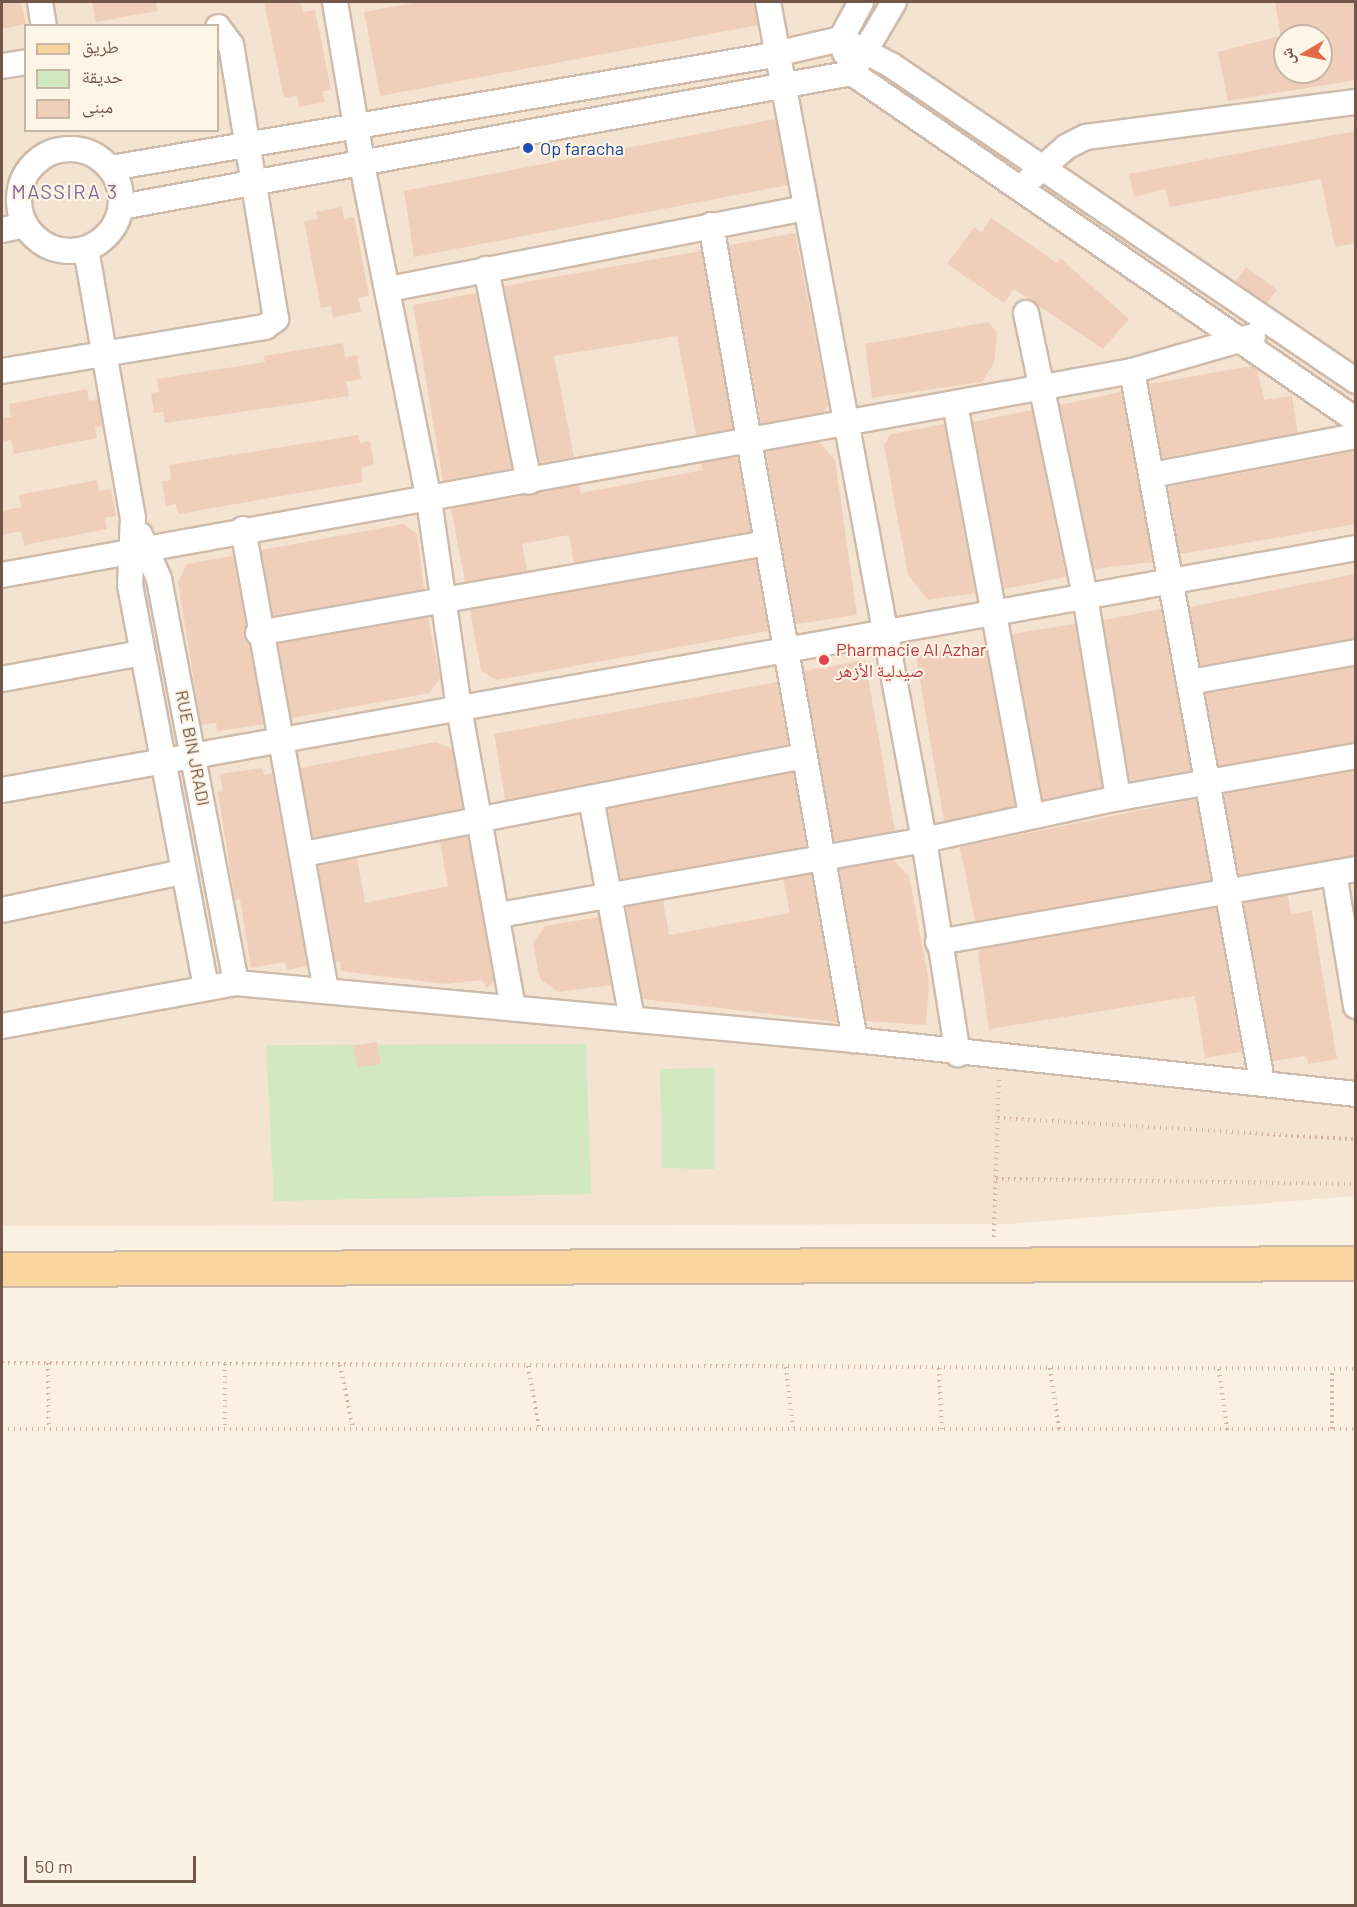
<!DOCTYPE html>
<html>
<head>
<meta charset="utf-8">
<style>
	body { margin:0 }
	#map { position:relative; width:1357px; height:1907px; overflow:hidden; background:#fbf1e2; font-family:Barlow,"Noto Naskh Arabic",sans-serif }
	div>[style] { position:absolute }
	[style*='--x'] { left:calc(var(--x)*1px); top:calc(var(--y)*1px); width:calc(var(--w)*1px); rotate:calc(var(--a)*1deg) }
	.residential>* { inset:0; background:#f3e3d0 }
	.green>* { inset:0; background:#d1e8c1 }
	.building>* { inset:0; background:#f0cfba }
	.path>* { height:4px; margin-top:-2px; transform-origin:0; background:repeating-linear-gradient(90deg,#d4b29e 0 1.5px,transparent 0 6px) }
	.roads { filter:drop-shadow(2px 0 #cebbac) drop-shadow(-2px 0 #cebbac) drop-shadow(0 2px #cebbac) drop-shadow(0 -2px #cebbac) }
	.street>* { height:24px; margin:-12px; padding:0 12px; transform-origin:12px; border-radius:12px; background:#fff }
	.street>.ring { margin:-12px; padding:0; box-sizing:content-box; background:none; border:24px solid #fff; border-radius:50% }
	.primary>* { height:33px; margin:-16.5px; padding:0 16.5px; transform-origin:16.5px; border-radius:16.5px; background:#f8d59c }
	.dots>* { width:16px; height:16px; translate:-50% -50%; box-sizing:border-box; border:3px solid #fef5e7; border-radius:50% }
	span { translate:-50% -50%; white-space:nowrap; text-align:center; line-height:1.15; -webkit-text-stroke:4.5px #fef5e7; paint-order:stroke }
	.transit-label { font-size:18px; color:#164399 }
	.left { translate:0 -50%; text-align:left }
	.health-label { font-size:18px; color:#be3a42 }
	.street-label { font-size:18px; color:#725749 }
	.neighbourhood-label { font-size:20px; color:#846595; letter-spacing:1.5px }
	.frame { position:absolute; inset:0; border:3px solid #725749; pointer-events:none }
	.legend { position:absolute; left:24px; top:24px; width:195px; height:108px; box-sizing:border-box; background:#fef5e7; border:2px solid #c6b6a8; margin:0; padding:8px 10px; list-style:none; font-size:18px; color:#725749 }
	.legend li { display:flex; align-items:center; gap:12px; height:30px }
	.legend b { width:30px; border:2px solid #c6b6a8 }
	.north { position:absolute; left:1273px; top:24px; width:60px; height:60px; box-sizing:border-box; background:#fef5e7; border:2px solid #c6b6a8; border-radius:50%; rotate:261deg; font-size:16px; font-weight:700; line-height:24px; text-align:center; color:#725749 }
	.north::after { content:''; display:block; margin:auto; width:21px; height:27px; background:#e26a4a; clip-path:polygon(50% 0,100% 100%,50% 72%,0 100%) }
	.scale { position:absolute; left:24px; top:1856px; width:172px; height:27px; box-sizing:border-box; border:3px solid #725749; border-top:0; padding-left:8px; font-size:18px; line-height:21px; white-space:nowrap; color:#725749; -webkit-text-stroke:4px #fef5e7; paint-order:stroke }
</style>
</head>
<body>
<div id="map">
	<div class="residential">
		<div style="clip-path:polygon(evenodd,2px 2px,1355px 2px,1355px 1196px,1008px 1224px,2px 1226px,2px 2px,26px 26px,218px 26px,218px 130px,26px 130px,26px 26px,2px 2px,1285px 36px,1321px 36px,1321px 72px,1285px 72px,1285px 36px)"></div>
	</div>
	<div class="green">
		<div style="clip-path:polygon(586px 1044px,591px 1194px,274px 1201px,266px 1045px)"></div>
		<div style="clip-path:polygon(715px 1068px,715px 1169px,662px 1168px,660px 1069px)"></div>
	</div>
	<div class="building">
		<div style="clip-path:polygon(2px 2px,21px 2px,26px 24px,2px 29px)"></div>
		<div style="clip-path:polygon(92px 2px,156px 2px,157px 11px,96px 22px)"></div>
		<div style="clip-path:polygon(264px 2px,301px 2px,303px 12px,315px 10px,331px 90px,322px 91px,325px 102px,299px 107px,297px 95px,284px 98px)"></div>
		<div style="clip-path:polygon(419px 2px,754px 2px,758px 25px,380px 96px,364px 12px)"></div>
		<div style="clip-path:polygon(evenodd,1275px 2px,1356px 2px,1356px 80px,1228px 101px,1218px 52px,1281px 36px,1275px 2px,1285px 36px,1321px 36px,1321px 72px,1285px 72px,1285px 36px)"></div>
		<div style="clip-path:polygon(775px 119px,788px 185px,414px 257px,404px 191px)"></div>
		<div style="clip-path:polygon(1356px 131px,1356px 243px,1335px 247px,1321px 179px,1170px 207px,1166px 189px,1134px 197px,1129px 174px)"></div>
		<div style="clip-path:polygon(342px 207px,344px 219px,354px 217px,369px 296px,358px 298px,361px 312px,333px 317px,331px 306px,321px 308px,304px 221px,317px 219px,316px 212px)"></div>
		<div style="clip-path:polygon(991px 218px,1057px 263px,1060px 258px,1129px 319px,1103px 349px,1014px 289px,1004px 303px,947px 264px,974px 227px,982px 232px)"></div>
		<div style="clip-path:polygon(795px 233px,828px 404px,825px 412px,761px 424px,729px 245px)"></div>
		<div style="clip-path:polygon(701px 251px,733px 429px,696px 435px,677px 336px,554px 356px,574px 457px,540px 463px,504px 286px)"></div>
		<div style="clip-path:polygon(1246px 267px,1277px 290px,1267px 303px,1235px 282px)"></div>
		<div style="clip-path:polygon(476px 293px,512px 468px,443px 481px,413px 305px)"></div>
		<div style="clip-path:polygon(989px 322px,997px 333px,994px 363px,982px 382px,872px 398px,865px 344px)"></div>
		<div style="clip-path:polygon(343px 343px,345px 357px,357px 355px,361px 379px,346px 382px,349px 396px,165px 423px,163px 412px,154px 413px,151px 393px,159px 392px,157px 379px,265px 362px,264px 356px)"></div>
		<div style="clip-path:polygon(1252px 366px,1257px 369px,1264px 400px,1292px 396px,1298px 433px,1162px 458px,1149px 384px)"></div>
		<div style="clip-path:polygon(87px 389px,89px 401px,98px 399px,103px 426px,95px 427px,97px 438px,14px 454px,11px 440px,2px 442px,2px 418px,11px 417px,9px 404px)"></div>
		<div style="clip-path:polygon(1121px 392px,1153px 562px,1094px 569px,1060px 405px)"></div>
		<div style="clip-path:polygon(1032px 410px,1066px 577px,1004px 589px,973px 422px)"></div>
		<div style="clip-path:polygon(944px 424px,975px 593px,928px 600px,908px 575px,884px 445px,891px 434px)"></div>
		<div style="clip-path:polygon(358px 435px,360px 443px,370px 441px,374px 465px,361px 467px,363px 482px,178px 514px,176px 504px,166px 506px,162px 481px,171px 480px,169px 465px)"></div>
		<div style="clip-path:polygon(819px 442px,835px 460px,857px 615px,796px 624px,766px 452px)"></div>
		<div style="clip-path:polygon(1356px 451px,1356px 524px,1180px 554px,1168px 487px)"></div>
		<div style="clip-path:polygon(737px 457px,751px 531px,574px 563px,569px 535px,522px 544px,527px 571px,465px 582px,451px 508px,579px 485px,581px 493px,703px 470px,701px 463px)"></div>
		<div style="clip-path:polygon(97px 480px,99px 491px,111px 489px,116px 516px,105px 518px,107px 529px,24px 545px,21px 531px,2px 535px,2px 511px,21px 507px,19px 495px)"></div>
		<div style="clip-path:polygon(404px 524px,417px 534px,424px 589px,273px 616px,261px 550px)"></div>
		<div style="clip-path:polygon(233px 556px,264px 724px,217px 731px,216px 723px,201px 725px,178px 582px,187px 564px)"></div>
		<div style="clip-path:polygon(756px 559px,768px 631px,497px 680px,481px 671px,470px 610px)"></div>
		<div style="clip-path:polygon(1356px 574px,1356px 638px,1200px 666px,1190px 607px)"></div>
		<div style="clip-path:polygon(1161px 609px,1191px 771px,1130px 781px,1103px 620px)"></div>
		<div style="clip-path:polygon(428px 617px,440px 679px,429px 693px,291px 718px,278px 644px)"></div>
		<div style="clip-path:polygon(1075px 624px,1102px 787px,1042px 800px,1012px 634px)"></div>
		<div style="clip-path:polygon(985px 644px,1015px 806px,944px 821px,916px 656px)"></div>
		<div style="clip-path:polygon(865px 660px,895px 831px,834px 841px,804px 671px)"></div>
		<div style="clip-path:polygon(1356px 667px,1356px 742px,1219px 766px,1206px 694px)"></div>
		<div style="clip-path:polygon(777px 682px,788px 744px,505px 800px,494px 734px)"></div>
		<div style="clip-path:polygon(436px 742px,452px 749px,463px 808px,313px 838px,300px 768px)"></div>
		<div style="clip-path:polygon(262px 768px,264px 775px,272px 773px,307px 966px,287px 970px,285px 962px,251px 968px,240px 899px,235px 900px,218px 792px,223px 791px,220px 774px)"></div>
		<div style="clip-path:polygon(1356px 771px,1356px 855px,1239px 875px,1224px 794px)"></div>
		<div style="clip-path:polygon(793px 772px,806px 846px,621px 879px,608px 809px)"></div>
		<div style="clip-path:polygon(1196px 799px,1211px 880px,975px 921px,960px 847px)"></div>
		<div style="clip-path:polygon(468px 836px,494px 981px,487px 988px,482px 980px,446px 984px,341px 971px,340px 961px,335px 962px,318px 866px,357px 858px,365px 903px,448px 886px,440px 842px)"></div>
		<div style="clip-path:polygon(893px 860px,909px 876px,929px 982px,926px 1025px,866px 1021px,839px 869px)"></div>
		<div style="clip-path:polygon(811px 874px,837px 1022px,643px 999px,626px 907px,663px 901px,669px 935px,790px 913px,783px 879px)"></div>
		<div style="clip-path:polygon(1288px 895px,1291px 914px,1312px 911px,1337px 1059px,1308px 1064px,1306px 1056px,1273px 1061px,1244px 903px)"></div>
		<div style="clip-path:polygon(1216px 908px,1242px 1052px,1205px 1058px,1195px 996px,989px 1029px,978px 954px,981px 949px)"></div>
		<div style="clip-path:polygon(599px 917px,611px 985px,558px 992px,540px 979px,533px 943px,545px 926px)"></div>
		<div style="clip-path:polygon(377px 1042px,381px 1064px,358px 1068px,353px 1046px)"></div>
	</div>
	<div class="path">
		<div style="--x:998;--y:1118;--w:359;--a:3.4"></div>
		<div style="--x:996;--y:1179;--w:360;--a:0.8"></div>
		<div style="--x:994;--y:1237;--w:158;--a:-88.2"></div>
		<div style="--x:2;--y:1363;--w:1354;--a:0.25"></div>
		<div style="--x:48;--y:1363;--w:66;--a:89.1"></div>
		<div style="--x:225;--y:1364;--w:64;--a:90"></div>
		<div style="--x:340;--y:1365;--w:64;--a:78.3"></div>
		<div style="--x:528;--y:1366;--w:62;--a:79.8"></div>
		<div style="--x:786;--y:1367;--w:61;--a:83.5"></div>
		<div style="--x:939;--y:1368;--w:61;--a:87.2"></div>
		<div style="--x:1050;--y:1368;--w:63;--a:81.7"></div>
		<div style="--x:1219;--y:1369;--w:62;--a:82.5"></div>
		<div style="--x:2;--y:1429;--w:1354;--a:0"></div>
		<div style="--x:1332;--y:1429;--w:60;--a:-90"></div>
	</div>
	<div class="roads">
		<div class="street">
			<div style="--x:40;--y:2;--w:24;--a:81"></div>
			<div style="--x:335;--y:2;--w:186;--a:80.4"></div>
			<div style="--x:366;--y:185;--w:321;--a:78.7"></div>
			<div style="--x:429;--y:500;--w:210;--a:81.8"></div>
			<div style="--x:459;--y:708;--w:305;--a:79.8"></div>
			<div style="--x:768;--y:2;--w:852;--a:79.45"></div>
			<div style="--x:924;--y:840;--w:217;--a:81"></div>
			<div style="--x:845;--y:53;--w:15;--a:-106"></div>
			<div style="--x:841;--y:39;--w:42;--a:-61.6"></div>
			<div style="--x:858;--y:63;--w:71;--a:-59.5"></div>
			<div style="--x:2;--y:66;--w:24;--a:-9"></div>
			<div class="ring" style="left:19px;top:149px;width:78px;height:78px"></div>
			<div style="--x:111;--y:168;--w:660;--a:-9.68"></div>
			<div style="--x:762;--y:57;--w:81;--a:-12.8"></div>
			<div style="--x:841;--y:39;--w:56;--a:27.5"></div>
			<div style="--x:891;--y:65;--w:562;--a:34.2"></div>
			<div style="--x:1030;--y:179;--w:48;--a:-41.6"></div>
			<div style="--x:1066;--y:147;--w:22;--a:-27"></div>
			<div style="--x:1086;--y:137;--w:272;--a:-7.4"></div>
			<div style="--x:121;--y:207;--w:743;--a:-10.39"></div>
			<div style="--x:852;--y:73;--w:612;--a:34.55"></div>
			<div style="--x:711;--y:225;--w:828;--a:79.98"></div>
			<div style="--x:2;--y:230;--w:24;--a:-12"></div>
			<div style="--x:86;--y:249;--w:272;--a:80.1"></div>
			<div style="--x:133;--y:517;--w:68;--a:92.5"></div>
			<div style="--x:130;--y:585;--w:409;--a:79.3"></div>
			<div style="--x:486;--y:269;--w:217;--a:78.6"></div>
			<div style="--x:389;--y:289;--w:424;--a:-11"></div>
			<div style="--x:1026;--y:313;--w:289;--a:78.2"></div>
			<div style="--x:1085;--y:596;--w:205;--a:80.7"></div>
			<div style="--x:2;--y:371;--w:267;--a:-9.5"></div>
			<div style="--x:265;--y:327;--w:14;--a:-36"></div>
			<div style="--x:276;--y:319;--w:278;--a:-99.3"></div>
			<div style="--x:231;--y:45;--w:22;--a:-126"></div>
			<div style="--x:1132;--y:371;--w:711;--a:79.62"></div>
			<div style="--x:955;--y:404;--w:419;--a:79.5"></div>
			<div style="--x:1152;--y:475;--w:208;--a:-10.8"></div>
			<div style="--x:243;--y:529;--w:469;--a:79.8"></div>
			<div style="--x:140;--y:535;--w:48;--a:66.6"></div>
			<div style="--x:159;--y:579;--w:411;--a:79.2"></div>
			<div style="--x:2;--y:575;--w:1148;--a:-10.23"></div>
			<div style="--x:1132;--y:371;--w:126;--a:-16.1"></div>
			<div style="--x:258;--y:633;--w:517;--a:-10.03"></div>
			<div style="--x:2;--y:679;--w:141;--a:-10.6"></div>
			<div style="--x:1190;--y:682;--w:169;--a:-10.2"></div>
			<div style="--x:2;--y:790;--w:1375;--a:-10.13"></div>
			<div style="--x:591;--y:798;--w:225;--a:79.5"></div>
			<div style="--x:304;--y:854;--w:509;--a:-11.11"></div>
			<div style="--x:1334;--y:873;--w:135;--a:80.6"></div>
			<div style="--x:2;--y:910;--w:185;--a:-11.9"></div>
			<div style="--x:499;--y:915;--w:432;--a:-10"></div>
			<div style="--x:924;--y:840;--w:198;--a:-12.2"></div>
			<div style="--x:1118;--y:798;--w:242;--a:-10"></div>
			<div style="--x:938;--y:942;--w:424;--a:-9.9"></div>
			<div style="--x:2;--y:1026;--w:238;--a:-10.4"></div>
			<div style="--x:236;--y:983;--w:622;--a:5.26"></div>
			<div style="--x:855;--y:1040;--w:504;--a:6.15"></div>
		</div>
		<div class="primary">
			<div style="--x:2;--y:1269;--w:1354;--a:-0.25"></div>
		</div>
	</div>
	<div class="dots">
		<div style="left:528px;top:148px;background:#1a4fb4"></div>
		<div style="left:824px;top:660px;background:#e0444e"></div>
	</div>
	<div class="transit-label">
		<span class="left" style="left:540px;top:148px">Op faracha</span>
	</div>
	<div class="health-label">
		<span class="left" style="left:836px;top:660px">Pharmacie Al Azhar<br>صيدلية الأزهر</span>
	</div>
	<div class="street-label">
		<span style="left:193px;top:748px;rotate:79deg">RUE BIN JRADI</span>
	</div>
	<div class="neighbourhood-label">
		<span style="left:65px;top:191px">MASSIRA 3</span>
	</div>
	<div class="frame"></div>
	<ul class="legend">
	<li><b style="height:8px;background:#f8d59c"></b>طريق</li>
	<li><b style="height:16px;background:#d1e8c1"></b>حديقة</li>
	<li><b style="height:16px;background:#f0cfba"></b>مبنى</li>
	</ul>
	<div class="north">ش</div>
	<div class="scale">50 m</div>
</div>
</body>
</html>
